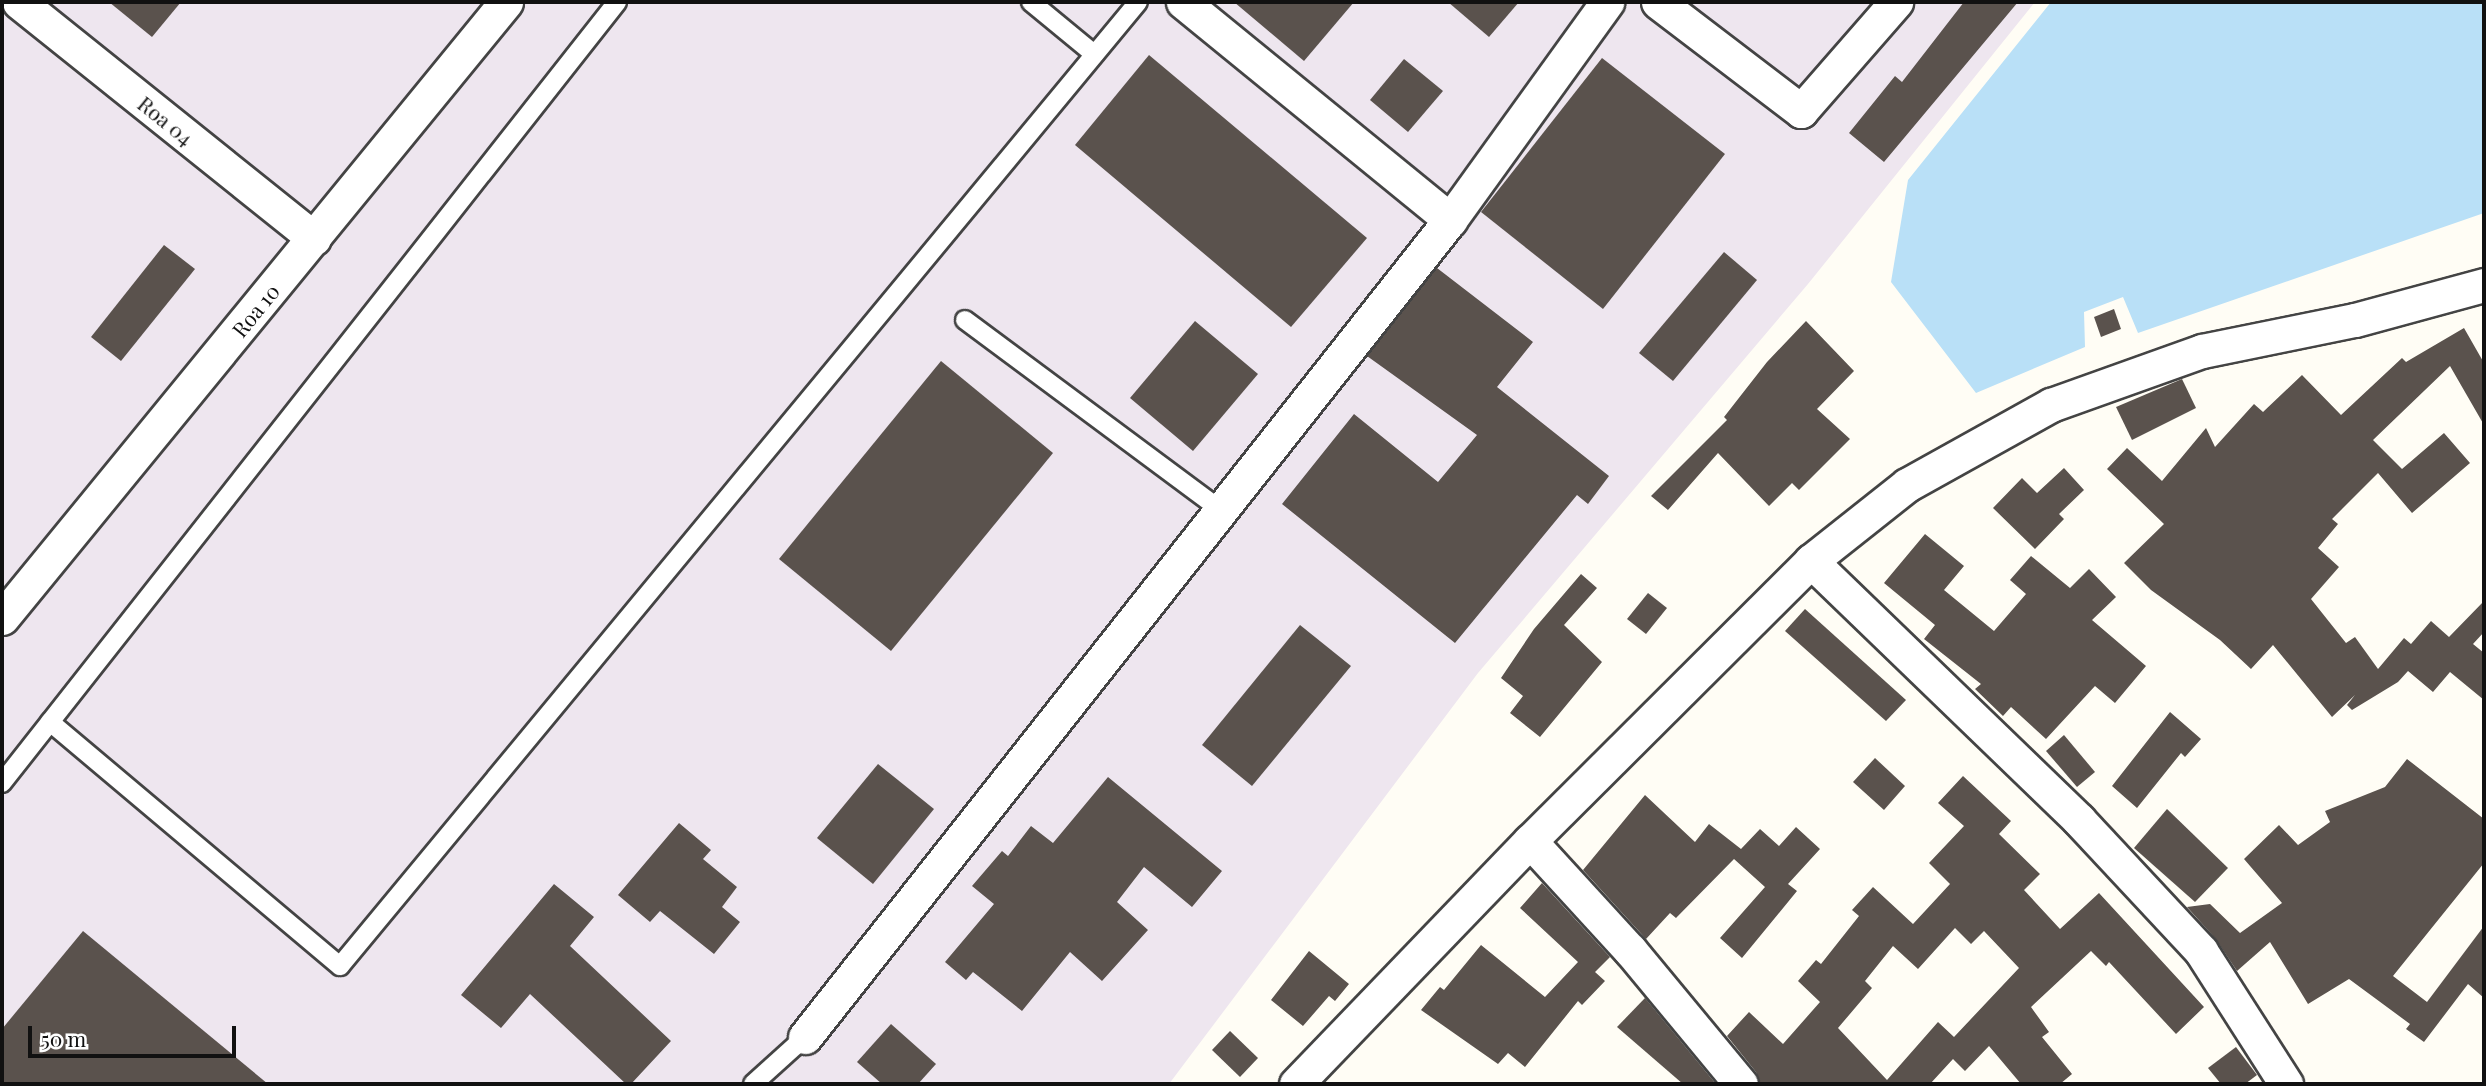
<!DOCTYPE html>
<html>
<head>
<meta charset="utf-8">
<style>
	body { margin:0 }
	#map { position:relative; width:2486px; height:1086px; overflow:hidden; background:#fffdf5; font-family:"Playfair Display",serif }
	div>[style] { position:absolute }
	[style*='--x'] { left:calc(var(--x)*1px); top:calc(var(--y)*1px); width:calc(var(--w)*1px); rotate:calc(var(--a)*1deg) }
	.industrial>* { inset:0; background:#eee6ef }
	.water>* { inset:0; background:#b9e0f7 }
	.building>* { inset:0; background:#5a524d }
	.roads { filter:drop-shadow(2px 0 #444) drop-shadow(-2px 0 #444) drop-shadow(0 2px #444) drop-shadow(0 -2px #444) }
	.service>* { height:18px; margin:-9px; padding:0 9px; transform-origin:9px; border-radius:9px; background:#fff }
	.minor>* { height:33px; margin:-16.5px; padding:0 16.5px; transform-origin:16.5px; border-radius:16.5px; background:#fff }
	span { translate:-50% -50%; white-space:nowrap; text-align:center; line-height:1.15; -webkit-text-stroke:7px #fff; paint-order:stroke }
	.street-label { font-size:21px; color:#111 }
	.frame { position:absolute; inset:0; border:4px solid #111; pointer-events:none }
	.scale { position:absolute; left:28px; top:1026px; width:208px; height:32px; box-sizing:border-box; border:4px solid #111; border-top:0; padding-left:9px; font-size:21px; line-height:24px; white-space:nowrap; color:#111; -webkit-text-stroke:5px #fff; paint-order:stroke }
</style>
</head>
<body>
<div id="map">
	<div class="industrial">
		<div style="clip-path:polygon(2px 2px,2035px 2px,1808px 284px,1478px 673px,1169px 1084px,2px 1084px)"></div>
	</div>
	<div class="water">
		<div style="clip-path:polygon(2051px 2px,2484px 2px,2484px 213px,2138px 333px,2123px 297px,2084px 312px,2085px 347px,1976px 393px,1891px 282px,1908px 180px)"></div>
	</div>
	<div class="building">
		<div style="clip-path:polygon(109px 2px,181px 2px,152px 37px)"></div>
		<div style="clip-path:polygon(1234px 2px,1354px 2px,1304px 61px)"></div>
		<div style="clip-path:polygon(1448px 2px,1519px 2px,1489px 37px)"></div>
		<div style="clip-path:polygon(1964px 2px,2018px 2px,1884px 162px,1849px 133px,1895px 76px,1902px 82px)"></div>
		<div style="clip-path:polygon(1149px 55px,1367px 238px,1291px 327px,1075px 145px)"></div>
		<div style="clip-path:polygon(1602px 58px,1725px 154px,1603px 309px,1481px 212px)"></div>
		<div style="clip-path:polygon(1404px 59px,1443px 91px,1408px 132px,1370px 100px)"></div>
		<div style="clip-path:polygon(164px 245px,195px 269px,121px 361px,91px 337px)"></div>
		<div style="clip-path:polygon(1724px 252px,1757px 280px,1673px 381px,1639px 353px)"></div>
		<div style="clip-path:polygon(1437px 268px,1533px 342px,1497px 387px,1609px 476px,1588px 504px,1577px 495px,1455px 643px,1282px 504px,1354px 414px,1438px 482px,1477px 435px,1367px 356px)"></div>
		<div style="clip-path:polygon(2114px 309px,2121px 329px,2101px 337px,2094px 317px)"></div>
		<div style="clip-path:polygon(1195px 321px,1258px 374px,1193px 451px,1130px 398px)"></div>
		<div style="clip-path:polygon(1806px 321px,1854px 371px,1817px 409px,1850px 439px,1799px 490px,1792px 483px,1769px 506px,1718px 453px,1668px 510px,1651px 496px,1727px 420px,1724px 417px,1767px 362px)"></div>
		<div style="clip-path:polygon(2464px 328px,2484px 363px,2484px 425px,2450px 366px,2373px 440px,2402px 469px,2444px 433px,2470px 463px,2412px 513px,2378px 473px,2332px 519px,2338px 524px,2318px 548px,2339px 567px,2311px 599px,2346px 643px,2355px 637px,2378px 669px,2404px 638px,2411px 644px,2431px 621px,2449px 637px,2484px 601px,2484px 632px,2473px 644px,2484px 653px,2484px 700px,2450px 672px,2433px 692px,2408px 671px,2398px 682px,2352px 710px,2347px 705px,2355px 695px,2332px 717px,2273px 645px,2251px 669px,2220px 640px,2151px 590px,2124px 563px,2164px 524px,2107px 469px,2127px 448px,2162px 481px,2206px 428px,2215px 447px,2254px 404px,2263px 412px,2302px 375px,2341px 415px,2402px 358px,2406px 362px)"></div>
		<div style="clip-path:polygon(941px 361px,1053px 453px,891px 651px,779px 559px)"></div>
		<div style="clip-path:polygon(2182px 379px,2196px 408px,2132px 440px,2116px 407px)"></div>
		<div style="clip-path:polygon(2064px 468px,2084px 490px,2059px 514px,2064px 519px,2035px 549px,1993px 508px,2022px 478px,2037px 493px)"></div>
		<div style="clip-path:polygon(1925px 534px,1964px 566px,1944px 590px,1994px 631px,2026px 594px,2010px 580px,2031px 556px,2070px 588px,2089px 569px,2116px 597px,2092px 620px,2146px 666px,2115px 703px,2095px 686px,2046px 739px,2011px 707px,2003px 716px,1975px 689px,1981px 684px,1924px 639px,1935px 625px,1884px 583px)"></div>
		<div style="clip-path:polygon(1581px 574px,1597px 588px,1564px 625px,1602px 662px,1540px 737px,1510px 713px,1523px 696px,1501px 678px,1534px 629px)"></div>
		<div style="clip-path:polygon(1648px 593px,1667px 608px,1646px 634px,1627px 619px)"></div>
		<div style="clip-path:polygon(1805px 609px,1906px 700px,1886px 721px,1785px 631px)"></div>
		<div style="clip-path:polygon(1300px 625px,1351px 666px,1252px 786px,1202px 745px)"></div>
		<div style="clip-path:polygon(2170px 712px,2201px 739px,2185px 757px,2181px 753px,2137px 808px,2112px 786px)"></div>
		<div style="clip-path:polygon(2064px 735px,2095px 772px,2077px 787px,2046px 751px)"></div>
		<div style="clip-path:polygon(1875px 758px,1905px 786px,1884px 810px,1853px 782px)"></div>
		<div style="clip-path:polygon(2407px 759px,2484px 819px,2484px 863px,2393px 976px,2427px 1002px,2484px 926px,2484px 998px,2468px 984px,2424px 1042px,2406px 1029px,2410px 1024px,2349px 979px,2308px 1004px,2270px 942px,2237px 971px,2215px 938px,2187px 907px,2210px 904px,2240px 933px,2282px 903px,2244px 859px,2279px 825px,2298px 845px,2330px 822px,2325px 811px,2385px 787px)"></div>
		<div style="clip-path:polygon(878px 764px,934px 809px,873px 884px,817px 838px)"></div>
		<div style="clip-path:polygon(evenodd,1963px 776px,2011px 821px,1999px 834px,2040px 874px,2024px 890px,2060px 929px,2099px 893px,2204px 1007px,2176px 1034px,2109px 962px,2106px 966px,2091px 951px,2031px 1007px,2049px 1032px,2042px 1037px,2072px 1074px,2060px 1084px,2021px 1084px,1989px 1046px,1965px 1071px,1953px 1059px,1930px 1084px,1760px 1084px,1756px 1072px,1727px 1036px,1749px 1012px,1783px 1044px,1820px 1002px,1798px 981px,1816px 960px,1821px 964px,1859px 916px,1852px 910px,1873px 887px,1913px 924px,1950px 884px,1929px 863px,1964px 826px,1938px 803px,1963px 776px,1955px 928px,1971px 944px,1984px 931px,2019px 968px,1954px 1037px,1938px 1022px,1887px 1080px,1838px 1028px,1872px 988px,1865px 981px,1893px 946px,1918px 969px,1955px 928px)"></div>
		<div style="clip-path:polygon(1108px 777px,1222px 871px,1192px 907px,1144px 867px,1117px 902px,1148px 930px,1102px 981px,1070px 952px,1022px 1011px,973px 972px,966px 980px,945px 962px,994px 904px,972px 886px,1002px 851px,1008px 856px,1031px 826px,1053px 843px)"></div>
		<div style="clip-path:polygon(1645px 795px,1695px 842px,1709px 824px,1741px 849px,1760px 829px,1779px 846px,1796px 827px,1820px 849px,1788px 884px,1797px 891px,1742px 958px,1720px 938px,1765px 887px,1734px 859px,1676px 918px,1670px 913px,1646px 939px,1583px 870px)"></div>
		<div style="clip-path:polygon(2167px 809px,2228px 868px,2195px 902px,2134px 848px)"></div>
		<div style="clip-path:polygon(679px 823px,711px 850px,703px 859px,737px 887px,722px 907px,740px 922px,714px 954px,660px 911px,650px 922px,618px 895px)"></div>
		<div style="clip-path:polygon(1542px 883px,1610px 957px,1595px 972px,1605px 981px,1582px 1005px,1578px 1001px,1525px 1067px,1508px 1053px,1498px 1064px,1421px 1010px,1440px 987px,1444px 990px,1481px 945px,1545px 997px,1578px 962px,1520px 908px)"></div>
		<div style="clip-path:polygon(554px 884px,594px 917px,570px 946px,671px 1041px,631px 1084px,626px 1084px,530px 994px,501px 1028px,461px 995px)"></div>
		<div style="clip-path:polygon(83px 931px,268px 1084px,2px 1084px,2px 1029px)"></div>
		<div style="clip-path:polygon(1309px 951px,1349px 984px,1335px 1001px,1329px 996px,1303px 1026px,1271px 1000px)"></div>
		<div style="clip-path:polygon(1645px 998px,1716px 1084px,1683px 1084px,1617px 1027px)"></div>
		<div style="clip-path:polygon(891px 1024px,936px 1064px,918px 1084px,882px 1084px,857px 1062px)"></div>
		<div style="clip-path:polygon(1230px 1031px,1258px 1058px,1240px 1077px,1212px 1050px)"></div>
		<div style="clip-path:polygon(2236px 1047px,2257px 1075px,2245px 1084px,2221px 1084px,2208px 1068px)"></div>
	</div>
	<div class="roads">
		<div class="service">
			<div style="--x:1031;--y:2;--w:82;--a:39.5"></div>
			<div style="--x:965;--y:320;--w:322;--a:36.6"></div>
			<div style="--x:50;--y:722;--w:379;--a:40.1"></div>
			<div style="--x:340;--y:966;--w:1251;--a:-50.38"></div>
			<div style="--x:2;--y:783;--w:994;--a:-51.78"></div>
			<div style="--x:753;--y:1084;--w:70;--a:-42.1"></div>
		</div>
		<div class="minor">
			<div style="--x:19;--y:2;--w:378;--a:38.7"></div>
			<div style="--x:1183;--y:2;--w:345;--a:39.2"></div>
			<div style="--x:1658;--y:2;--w:180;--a:37.3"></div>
			<div style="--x:1801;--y:111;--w:145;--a:-48.9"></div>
			<div style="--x:1811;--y:561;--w:373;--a:44"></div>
			<div style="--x:2079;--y:820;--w:179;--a:47"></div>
			<div style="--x:2201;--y:951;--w:158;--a:57.4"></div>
			<div style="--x:2;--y:618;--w:796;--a:-50.71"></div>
			<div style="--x:1530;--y:841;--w:148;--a:47.5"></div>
			<div style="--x:1630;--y:950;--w:174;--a:50.4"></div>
			<div style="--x:805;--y:1037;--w:1041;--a:-51.71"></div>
			<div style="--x:1450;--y:220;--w:269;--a:-54.2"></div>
			<div style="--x:1296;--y:1084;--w:337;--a:-46.1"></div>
			<div style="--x:1530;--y:841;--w:397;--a:-44.9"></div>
			<div style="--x:1811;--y:561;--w:122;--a:-38.4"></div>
			<div style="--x:1907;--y:485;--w:165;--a:-29.1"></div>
			<div style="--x:2051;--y:405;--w:160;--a:-19.7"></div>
			<div style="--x:2202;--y:351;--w:156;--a:-11.5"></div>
			<div style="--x:2355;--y:320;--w:134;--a:-15.2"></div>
		</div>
	</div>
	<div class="street-label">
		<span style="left:166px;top:120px;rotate:39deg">Roa 04</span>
		<span style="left:255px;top:310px;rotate:-51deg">Roa 10</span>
	</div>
	<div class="frame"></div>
	<div class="scale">50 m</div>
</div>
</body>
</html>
